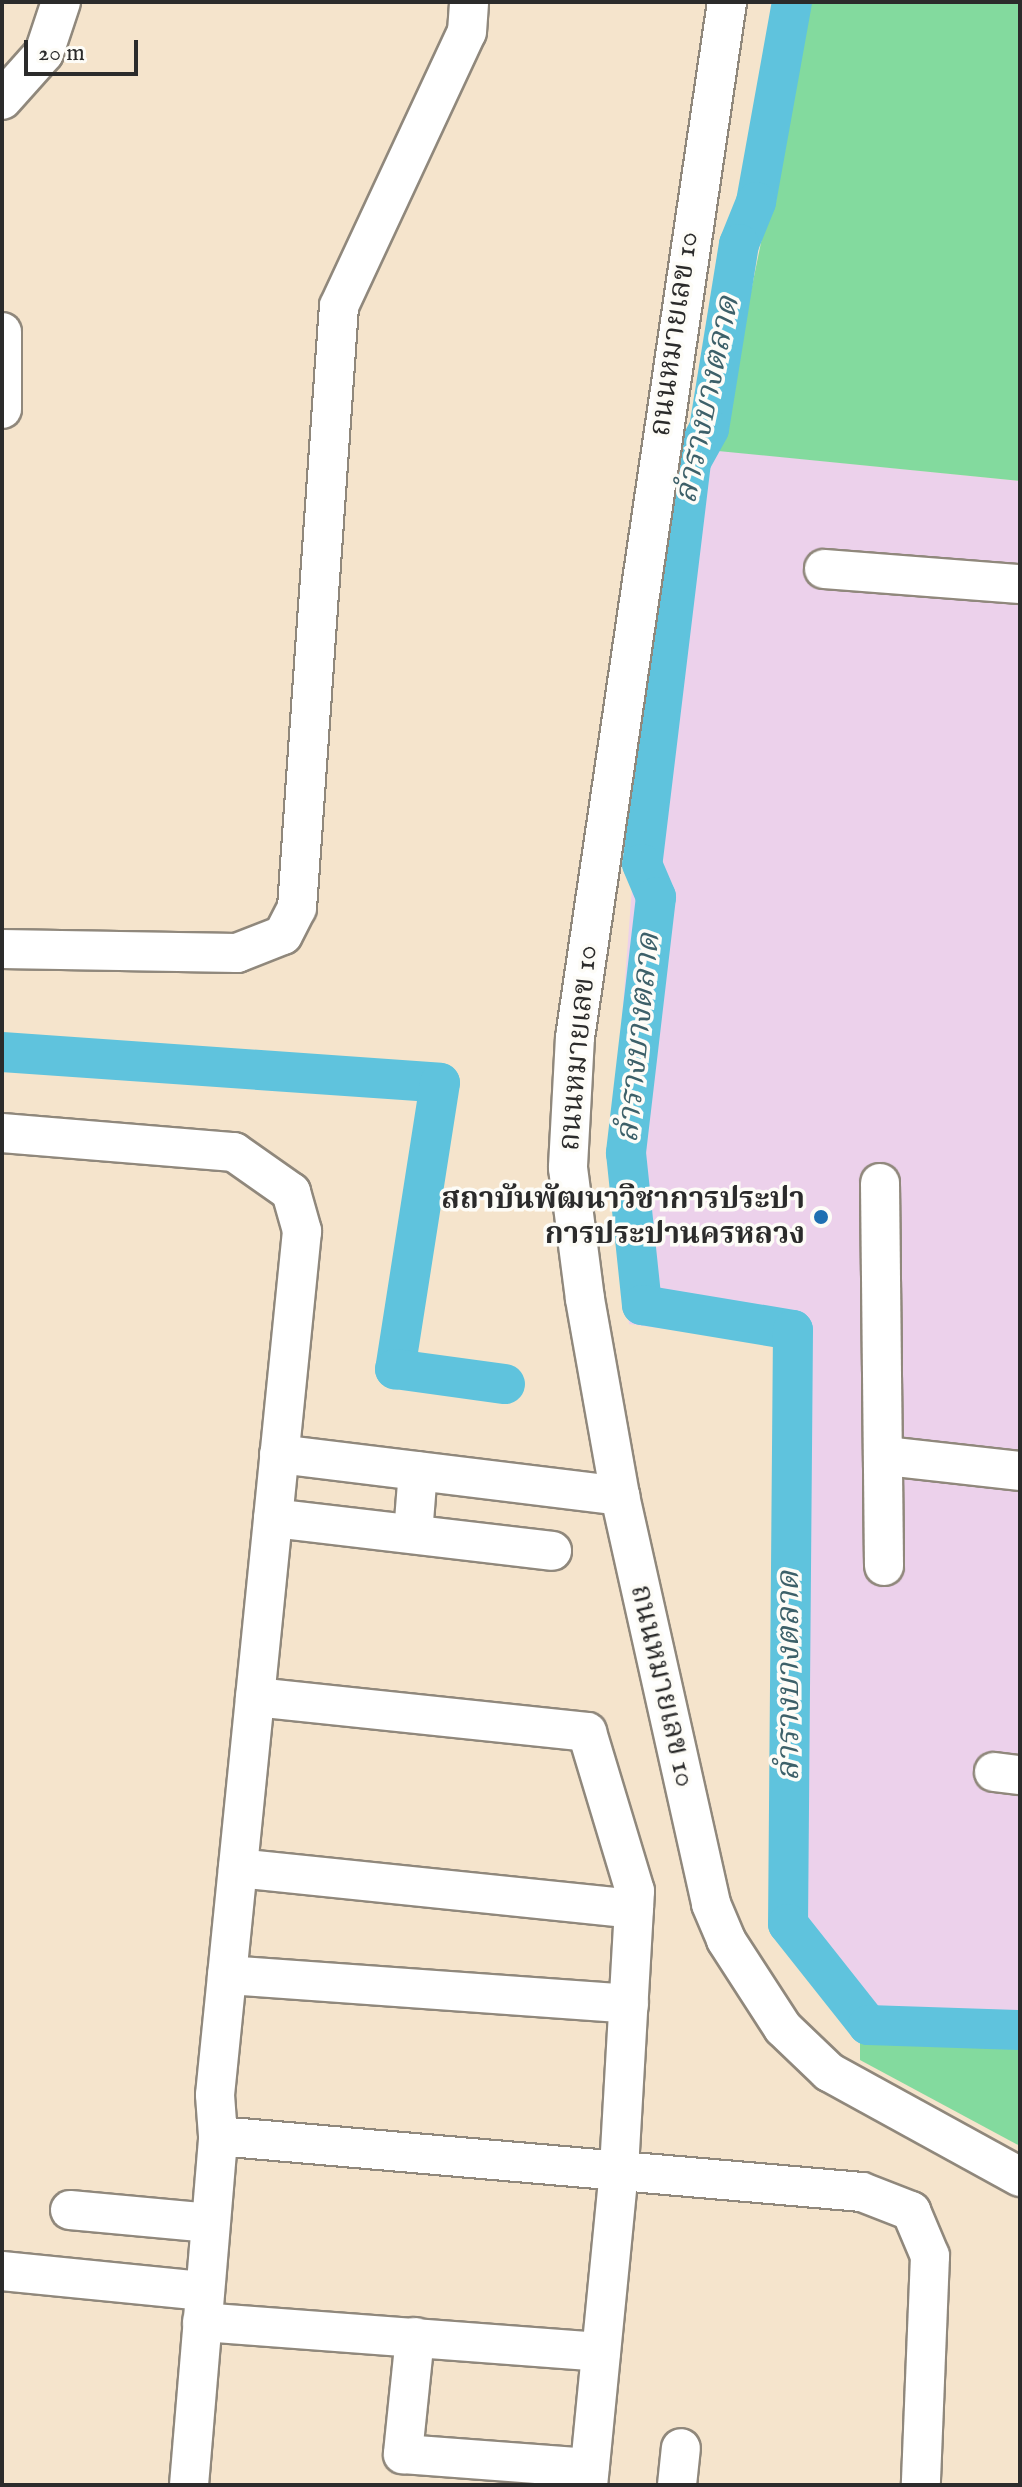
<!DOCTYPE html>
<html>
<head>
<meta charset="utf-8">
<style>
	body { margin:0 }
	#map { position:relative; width:1022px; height:2487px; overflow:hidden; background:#f5e4cc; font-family:"IM FELL English","Noto Serif Thai",serif }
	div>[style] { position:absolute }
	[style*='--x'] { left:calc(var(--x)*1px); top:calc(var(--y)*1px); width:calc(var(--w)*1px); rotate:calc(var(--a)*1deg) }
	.built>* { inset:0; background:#ecd1eb }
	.green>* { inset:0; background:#83da9e }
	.canal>* { height:40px; margin:-20px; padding:0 20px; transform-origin:20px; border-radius:20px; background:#5fc3dd }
	.roads { filter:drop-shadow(2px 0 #90887c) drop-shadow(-2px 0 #90887c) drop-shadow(0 2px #90887c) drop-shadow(0 -2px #90887c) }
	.minor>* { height:38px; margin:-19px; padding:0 19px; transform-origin:19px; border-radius:19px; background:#fff }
	.dots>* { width:22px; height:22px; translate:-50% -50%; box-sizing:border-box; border:4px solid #fdfcf7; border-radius:50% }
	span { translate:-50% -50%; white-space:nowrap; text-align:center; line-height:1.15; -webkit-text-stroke:7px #fdfcf7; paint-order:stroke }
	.street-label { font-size:30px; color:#2b2b2b }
	.poi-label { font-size:30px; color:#2b2b2b; font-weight:700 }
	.right { translate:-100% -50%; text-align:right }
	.water-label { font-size:32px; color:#3d6069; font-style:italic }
	.frame { position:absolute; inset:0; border:4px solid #2b2b2b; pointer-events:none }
	.scale { position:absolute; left:24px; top:40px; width:114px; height:36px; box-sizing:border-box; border:4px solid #2b2b2b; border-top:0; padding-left:10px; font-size:24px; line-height:28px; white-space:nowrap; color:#2b2b2b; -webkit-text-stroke:6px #fdfcf7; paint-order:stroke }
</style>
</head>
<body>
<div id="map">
	<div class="built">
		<div style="clip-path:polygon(686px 447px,1020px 481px,1020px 2048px,860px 2039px,773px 1928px,784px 1345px,629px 1324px,615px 1110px,633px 875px)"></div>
	</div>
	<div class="green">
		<div style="clip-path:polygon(776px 2px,1020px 2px,1020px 481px,718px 451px,796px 73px,763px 64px)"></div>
		<div style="clip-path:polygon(860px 2039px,1020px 2048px,1020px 2146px,860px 2060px)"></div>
	</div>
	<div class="canal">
		<div style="--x:792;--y:2;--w:203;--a:100.2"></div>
		<div style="--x:756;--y:202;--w:45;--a:112"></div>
		<div style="--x:739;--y:244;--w:187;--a:99.2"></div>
		<div style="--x:709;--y:429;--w:38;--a:119"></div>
		<div style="--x:691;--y:462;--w:405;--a:96.9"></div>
		<div style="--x:642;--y:864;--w:36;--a:67"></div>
		<div style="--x:656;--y:897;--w:258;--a:96.7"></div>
		<div style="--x:626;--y:1153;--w:153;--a:84"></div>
		<div style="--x:642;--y:1305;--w:153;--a:9.4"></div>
		<div style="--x:793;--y:1330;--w:594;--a:90.48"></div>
		<div style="--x:788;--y:1924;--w:129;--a:51.6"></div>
		<div style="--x:868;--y:2025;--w:152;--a:1.9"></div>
		<div style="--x:2;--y:1052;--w:439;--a:4"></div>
		<div style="--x:440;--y:1083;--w:290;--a:98.9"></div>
		<div style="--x:395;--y:1369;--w:111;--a:7.8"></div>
	</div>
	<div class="roads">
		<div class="minor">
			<div style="--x:727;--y:2;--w:1046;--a:98.35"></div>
			<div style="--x:575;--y:1037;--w:131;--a:93.1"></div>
			<div style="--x:568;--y:1168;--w:132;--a:82.6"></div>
			<div style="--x:585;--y:1299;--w:200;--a:79.9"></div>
			<div style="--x:620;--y:1496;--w:418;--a:77.4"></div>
			<div style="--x:711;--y:1904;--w:39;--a:67"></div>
			<div style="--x:726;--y:1940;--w:105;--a:57.1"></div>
			<div style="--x:783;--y:2028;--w:64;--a:43.7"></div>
			<div style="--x:829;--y:2072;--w:218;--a:28.8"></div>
			<div style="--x:2;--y:100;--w:63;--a:-48.2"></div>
			<div style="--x:44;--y:53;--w:54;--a:-71.6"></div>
			<div style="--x:2;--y:332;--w:77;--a:90"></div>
			<div style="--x:824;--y:569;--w:197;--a:4.4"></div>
			<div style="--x:2;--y:949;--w:235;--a:1"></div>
			<div style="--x:237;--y:953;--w:49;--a:-21.4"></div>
			<div style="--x:283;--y:935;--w:30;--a:-63"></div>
			<div style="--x:297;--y:908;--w:603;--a:-86.01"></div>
			<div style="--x:339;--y:306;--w:302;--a:-65"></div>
			<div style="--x:467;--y:32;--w:30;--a:-86"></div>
			<div style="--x:2;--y:1133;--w:233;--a:4.7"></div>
			<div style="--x:234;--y:1152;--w:70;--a:35.1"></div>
			<div style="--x:291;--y:1192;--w:41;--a:74.2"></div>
			<div style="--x:302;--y:1231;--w:868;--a:95.75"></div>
			<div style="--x:215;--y:2095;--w:41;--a:85.8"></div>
			<div style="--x:218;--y:2136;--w:646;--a:4.97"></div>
			<div style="--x:862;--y:2192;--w:53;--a:21.2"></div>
			<div style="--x:911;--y:2211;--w:49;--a:67.1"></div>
			<div style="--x:930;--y:2256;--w:229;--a:92.3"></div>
			<div style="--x:880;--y:1183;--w:383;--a:89.4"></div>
			<div style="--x:279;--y:1454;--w:344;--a:7"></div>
			<div style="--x:886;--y:1456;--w:135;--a:6.4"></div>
			<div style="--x:273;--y:1518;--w:281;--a:6.7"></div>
			<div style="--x:413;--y:1534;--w:63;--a:-85.5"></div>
			<div style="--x:255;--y:1697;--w:334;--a:6"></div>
			<div style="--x:587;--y:1732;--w:166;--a:73.2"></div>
			<div style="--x:635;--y:1891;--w:279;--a:93.3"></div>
			<div style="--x:619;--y:2170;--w:317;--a:95.6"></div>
			<div style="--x:994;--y:1772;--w:26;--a:7"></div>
			<div style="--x:238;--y:1868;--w:398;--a:5.9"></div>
			<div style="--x:227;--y:1975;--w:403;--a:4.1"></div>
			<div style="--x:70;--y:2210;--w:141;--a:5.3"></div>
			<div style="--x:2;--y:2271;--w:203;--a:5.7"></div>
			<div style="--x:202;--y:2322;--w:400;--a:4.3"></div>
			<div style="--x:415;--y:2337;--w:118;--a:95.9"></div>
			<div style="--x:403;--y:2454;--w:187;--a:4.3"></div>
			<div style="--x:189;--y:2485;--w:350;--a:-85.2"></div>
			<div style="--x:677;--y:2485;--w:37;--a:-84"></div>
		</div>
	</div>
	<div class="dots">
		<div style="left:821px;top:1217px;background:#1f6fb2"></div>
	</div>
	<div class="street-label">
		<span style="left:675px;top:334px;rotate:-82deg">ถนนหมายเลข 10</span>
		<span style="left:579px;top:1048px;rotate:-85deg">ถนนหมายเลข 10</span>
		<span style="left:662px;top:1686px;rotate:77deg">ถนนหมายเลข 10</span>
	</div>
	<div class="poi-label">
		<span class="right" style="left:805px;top:1217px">สถาบันพัฒนาวิชาการประปา<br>การประปานครหลวง</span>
	</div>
	<div class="water-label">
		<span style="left:709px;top:400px;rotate:-78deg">ลำรางบางตลาด</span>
		<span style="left:640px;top:1038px;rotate:-84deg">ลำรางบางตลาด</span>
		<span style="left:790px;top:1676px;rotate:-90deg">ลำรางบางตลาด</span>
	</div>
	<div class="frame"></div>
	<div class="scale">20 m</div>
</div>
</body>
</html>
